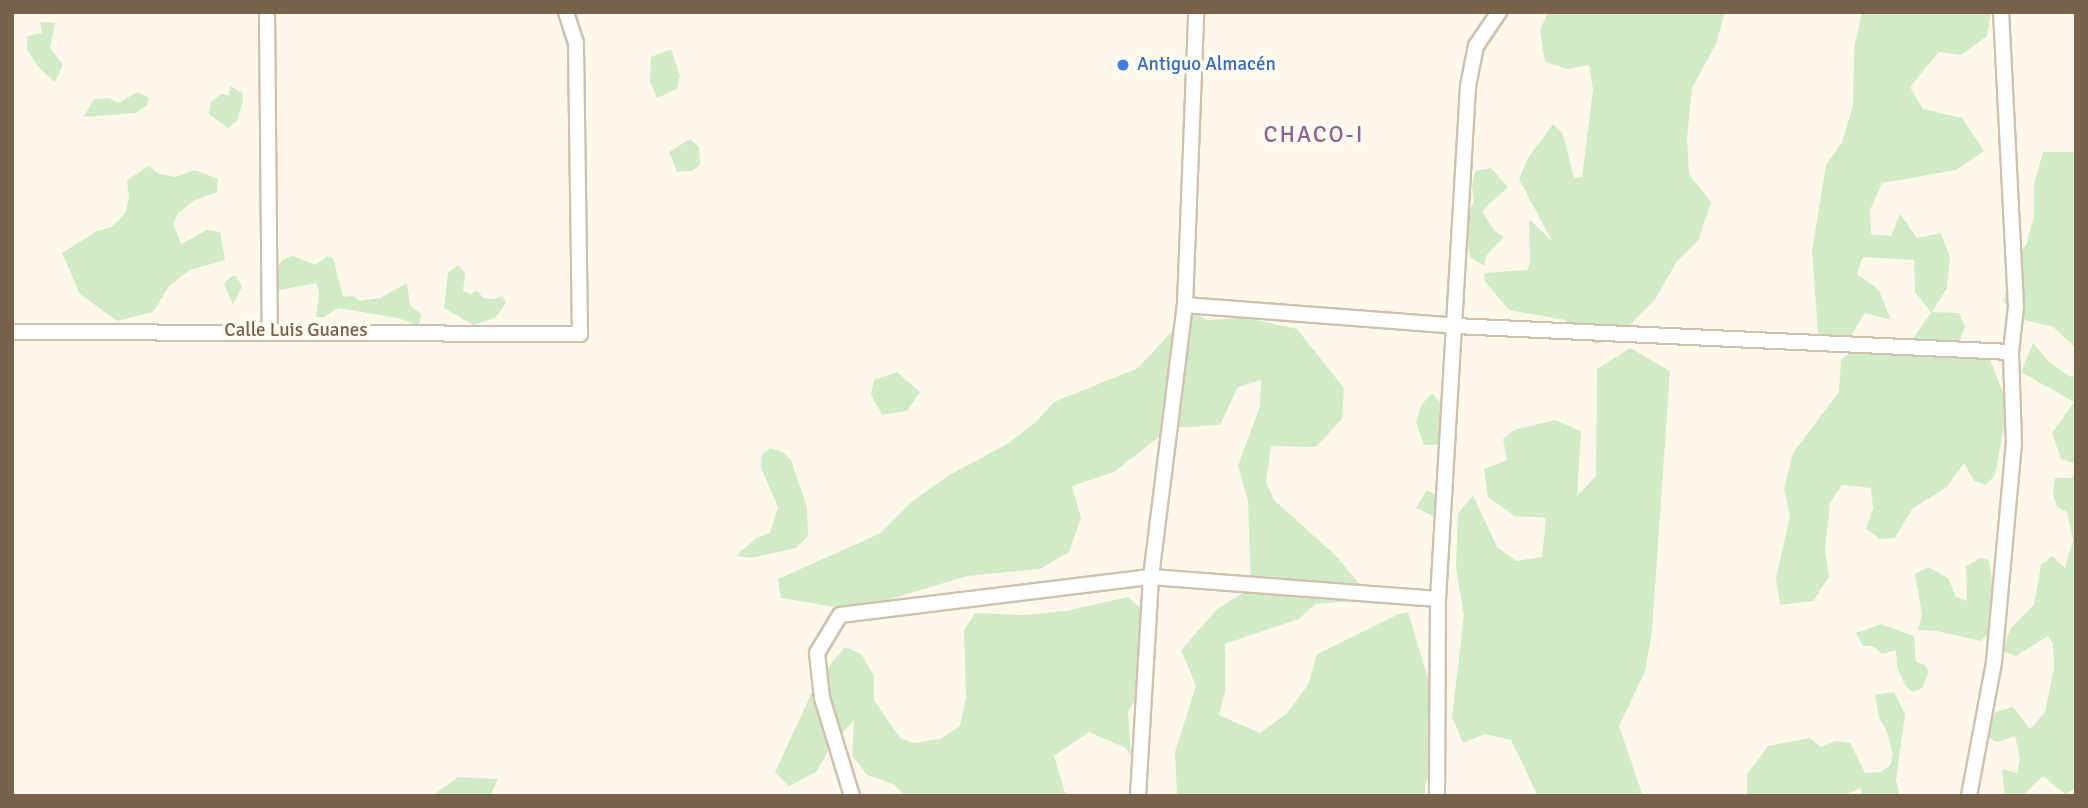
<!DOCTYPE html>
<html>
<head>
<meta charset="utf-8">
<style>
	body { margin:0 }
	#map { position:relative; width:2088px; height:808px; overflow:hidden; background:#fdf8ea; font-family:Signika,sans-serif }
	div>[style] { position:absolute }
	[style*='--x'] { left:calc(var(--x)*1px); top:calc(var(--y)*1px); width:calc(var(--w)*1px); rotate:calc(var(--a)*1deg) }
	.green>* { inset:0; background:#d1ebc7 }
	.roads { filter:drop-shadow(2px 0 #d0c1ae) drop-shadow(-2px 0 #d0c1ae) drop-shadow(0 2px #d0c1ae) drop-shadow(0 -2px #d0c1ae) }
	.street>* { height:14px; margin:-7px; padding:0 7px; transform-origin:7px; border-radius:7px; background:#fff }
	.dots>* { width:19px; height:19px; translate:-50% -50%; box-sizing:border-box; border:4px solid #fffbf1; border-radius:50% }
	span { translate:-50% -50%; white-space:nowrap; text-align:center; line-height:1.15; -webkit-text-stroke:7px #fffbf1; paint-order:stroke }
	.shop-label { font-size:19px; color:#366cbe }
	.left { translate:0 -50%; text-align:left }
	.street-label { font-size:19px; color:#79624c }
	.quarter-label { font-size:23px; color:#8b6494; letter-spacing:2px }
	.frame { position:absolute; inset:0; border:14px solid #79624c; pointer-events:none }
</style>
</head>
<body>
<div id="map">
	<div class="green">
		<div style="clip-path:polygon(1548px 12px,1725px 12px,1716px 44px,1692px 88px,1687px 139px,1689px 174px,1711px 202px,1698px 241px,1677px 261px,1656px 298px,1616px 340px,1595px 344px,1565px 320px,1509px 310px,1484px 280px,1485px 273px,1527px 270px,1530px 264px,1529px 219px,1552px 241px,1519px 179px,1528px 158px,1553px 124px,1563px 134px,1574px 178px,1582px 177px,1593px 89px,1589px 65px,1568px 69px,1545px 62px,1540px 30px)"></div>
		<div style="clip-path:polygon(1862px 12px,1991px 12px,1987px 36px,1961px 55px,1939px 52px,1910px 87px,1923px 109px,1962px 118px,1984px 151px,1956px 170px,1882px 183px,1870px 210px,1871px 234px,1891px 236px,1900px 214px,1917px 238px,1941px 233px,1950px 258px,1947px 288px,1932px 312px,1959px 313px,1965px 327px,1957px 348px,1987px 352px,2008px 405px,1995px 475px,1986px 485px,1974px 481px,1964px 463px,1947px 487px,1912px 509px,1895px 538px,1880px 539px,1866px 529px,1873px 508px,1871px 488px,1842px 485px,1830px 503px,1825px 550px,1829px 577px,1813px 601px,1780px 605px,1776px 578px,1790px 516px,1784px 489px,1793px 453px,1839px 392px,1841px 359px,1860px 347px,1906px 349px,1931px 312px,1915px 292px,1914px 260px,1863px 257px,1857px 274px,1879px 290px,1891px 320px,1865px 313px,1848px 340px,1819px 346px,1812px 251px,1826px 165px,1842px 142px,1853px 106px,1854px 48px)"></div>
		<div style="clip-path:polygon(40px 22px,55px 23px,50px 48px,63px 65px,55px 82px,41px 70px,27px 50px,27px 36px,42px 33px)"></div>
		<div style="clip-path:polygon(671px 49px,680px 75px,677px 89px,657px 98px,650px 81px,651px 57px)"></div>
		<div style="clip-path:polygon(230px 86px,242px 93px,243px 100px,237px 121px,228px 128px,209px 114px,211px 102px,221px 94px,229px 95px)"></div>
		<div style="clip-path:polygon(138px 92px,149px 98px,146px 106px,135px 113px,83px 117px,94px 99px,109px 98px,118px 103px)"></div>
		<div style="clip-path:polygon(690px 139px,699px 147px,700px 165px,692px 171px,677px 172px,669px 152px)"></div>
		<div style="clip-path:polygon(2043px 152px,2076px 152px,2076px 348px,2053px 327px,2025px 320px,2004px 302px,2010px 266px,2026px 245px,2034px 216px,2034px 185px)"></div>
		<div style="clip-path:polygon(149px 166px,159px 174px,175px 177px,195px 170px,218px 179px,217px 192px,195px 200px,178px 213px,173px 224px,181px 244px,207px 230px,220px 232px,225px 260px,190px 270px,170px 285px,153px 312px,117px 321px,80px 294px,62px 253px,97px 231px,112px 227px,125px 213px,129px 198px,127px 180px)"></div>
		<div style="clip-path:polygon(1491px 168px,1508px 187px,1482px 211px,1494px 230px,1504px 237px,1487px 255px,1484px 266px,1470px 257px,1467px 238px,1470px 208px,1474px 202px,1472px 185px,1475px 171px)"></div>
		<div style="clip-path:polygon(293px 256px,315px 265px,327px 256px,333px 258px,343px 297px,354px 296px,359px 301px,380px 298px,407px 283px,410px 305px,421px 314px,420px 322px,416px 325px,398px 318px,338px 308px,324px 317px,316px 317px,319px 292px,316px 283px,279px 290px,277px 269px,282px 260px)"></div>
		<div style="clip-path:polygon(458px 265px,465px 273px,463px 291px,471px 294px,477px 290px,483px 298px,494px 299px,502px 296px,506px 303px,495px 318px,473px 325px,444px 308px,448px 273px)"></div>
		<div style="clip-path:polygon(231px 276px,236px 276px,242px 287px,233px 305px,224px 284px)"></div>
		<div style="clip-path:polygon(1190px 312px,1208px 320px,1246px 318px,1297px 329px,1344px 388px,1342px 419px,1316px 447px,1271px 446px,1266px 482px,1274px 500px,1335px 555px,1373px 599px,1315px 604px,1299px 619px,1225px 644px,1225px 692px,1219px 715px,1260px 733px,1286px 714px,1308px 685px,1317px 654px,1399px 614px,1408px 612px,1447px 742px,1425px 785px,1425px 796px,1177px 796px,1175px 752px,1196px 686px,1181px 650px,1217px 609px,1251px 588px,1248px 501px,1238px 466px,1260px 406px,1261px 380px,1238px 387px,1220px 425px,1170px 428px,1114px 472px,1072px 486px,1081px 518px,1069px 552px,1040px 569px,967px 576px,854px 610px,781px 598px,778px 579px,881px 533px,910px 503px,948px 476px,1007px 444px,1036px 422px,1054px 402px,1138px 368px)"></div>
		<div style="clip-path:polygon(2033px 343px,2050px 363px,2071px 377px,2076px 373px,2076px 464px,2061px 459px,2052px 433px,2074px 402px,2021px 372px)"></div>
		<div style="clip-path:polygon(1630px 348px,1670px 371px,1652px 631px,1645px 672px,1619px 726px,1643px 796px,1538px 796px,1511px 740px,1485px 734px,1463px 743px,1452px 717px,1464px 615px,1456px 568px,1458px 514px,1473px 495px,1497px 547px,1516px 561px,1542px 557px,1546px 518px,1515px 516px,1488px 497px,1484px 469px,1507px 460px,1503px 439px,1514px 430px,1555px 420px,1581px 431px,1577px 496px,1596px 476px,1597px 369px)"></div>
		<div style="clip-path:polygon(897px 372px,920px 392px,907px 411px,882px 415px,871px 394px,874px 380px)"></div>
		<div style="clip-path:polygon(1432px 393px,1445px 408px,1442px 445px,1424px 445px,1416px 422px,1422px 404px)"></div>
		<div style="clip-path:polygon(770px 448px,783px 452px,791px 460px,807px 507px,808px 536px,796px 548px,751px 558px,736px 556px,756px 538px,770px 533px,778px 507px,761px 468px,762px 454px)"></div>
		<div style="clip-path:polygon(2076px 471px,2076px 788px,2065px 794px,2043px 776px,2022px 796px,2005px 796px,2002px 769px,2017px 773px,2020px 758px,2015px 736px,1997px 742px,1989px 738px,1990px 719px,1996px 712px,2013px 707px,2030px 729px,2045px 712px,2054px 668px,2053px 644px,2048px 636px,2016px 656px,2002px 651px,2011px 628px,2034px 605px,2041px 565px,2052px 556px,2065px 568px,2073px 540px,2067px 512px,2057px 507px,2053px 495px,2055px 478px,2071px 478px)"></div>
		<div style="clip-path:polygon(1427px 490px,1440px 497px,1437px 518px,1416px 508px)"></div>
		<div style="clip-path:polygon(1981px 558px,1989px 560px,1992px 581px,1991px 632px,1980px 641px,1937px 631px,1918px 630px,1922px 614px,1915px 574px,1928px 567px,1948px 578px,1956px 597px,1967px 601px,1966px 566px)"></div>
		<div style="clip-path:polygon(1128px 597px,1147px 614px,1141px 688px,1128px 712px,1131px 756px,1126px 748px,1089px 732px,1054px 756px,1066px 796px,906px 796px,893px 784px,867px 775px,852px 756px,854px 720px,831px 746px,816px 772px,789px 786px,775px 772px,818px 679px,845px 647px,861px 654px,874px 676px,874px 700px,900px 738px,914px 743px,940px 739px,960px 726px,966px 698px,964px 630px,975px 613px,1025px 615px,1066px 611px)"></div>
		<div style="clip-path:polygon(1881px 624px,1914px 636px,1916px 662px,1925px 665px,1929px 672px,1922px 688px,1912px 692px,1905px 685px,1897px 667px,1896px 650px,1882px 654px,1873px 646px,1863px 646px,1856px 633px)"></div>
		<div style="clip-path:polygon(1894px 692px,1905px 714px,1896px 780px,1900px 796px,1862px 796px,1861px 788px,1842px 796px,1747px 796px,1747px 774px,1768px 746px,1810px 738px,1821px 747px,1836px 741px,1850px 743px,1865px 773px,1880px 772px,1890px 766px,1893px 754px,1886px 730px,1879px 718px,1875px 695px)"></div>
		<div style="clip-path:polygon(458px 777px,498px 779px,490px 796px,432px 796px)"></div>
	</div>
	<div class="roads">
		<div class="street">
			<div style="--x:267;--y:12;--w:319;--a:89.5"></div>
			<div style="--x:1185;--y:305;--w:271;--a:4.4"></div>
			<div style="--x:1455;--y:326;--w:557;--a:2.68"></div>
			<div style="--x:12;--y:332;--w:568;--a:0.2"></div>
			<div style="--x:580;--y:334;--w:291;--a:-90.8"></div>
			<div style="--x:576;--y:43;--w:33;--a:-108"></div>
			<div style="--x:852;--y:796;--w:102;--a:-107"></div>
			<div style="--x:822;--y:698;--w:45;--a:-96.3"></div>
			<div style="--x:817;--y:653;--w:44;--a:-58.8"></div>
			<div style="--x:840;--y:615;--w:313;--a:-7"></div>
			<div style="--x:1151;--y:577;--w:288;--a:4.4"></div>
			<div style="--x:1138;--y:796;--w:219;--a:-86.6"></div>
			<div style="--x:1151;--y:577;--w:274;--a:-82.9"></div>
			<div style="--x:1185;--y:305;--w:293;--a:-87.8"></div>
			<div style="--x:1437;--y:796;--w:197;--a:-89.7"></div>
			<div style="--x:1438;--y:599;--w:514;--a:-86.65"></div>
			<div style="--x:1468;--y:86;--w:41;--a:-78.7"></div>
			<div style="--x:1476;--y:46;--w:41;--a:-55.9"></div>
			<div style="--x:1969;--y:796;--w:136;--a:-79.4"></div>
			<div style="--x:1994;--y:662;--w:219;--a:-84.8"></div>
			<div style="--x:2014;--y:444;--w:92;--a:-91.9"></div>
			<div style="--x:2011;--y:352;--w:45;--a:-83.7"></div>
			<div style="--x:2016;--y:307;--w:295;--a:-92.9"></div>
		</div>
	</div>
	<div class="dots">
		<div style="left:1123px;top:65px;background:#3f7fe0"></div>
	</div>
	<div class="shop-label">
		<span class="left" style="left:1137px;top:65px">Antiguo Almacén</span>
	</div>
	<div class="street-label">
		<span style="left:296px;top:331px">Calle Luis Guanes</span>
	</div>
	<div class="quarter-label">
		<span style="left:1314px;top:135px">CHACO-I</span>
	</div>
	<div class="frame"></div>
</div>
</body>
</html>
